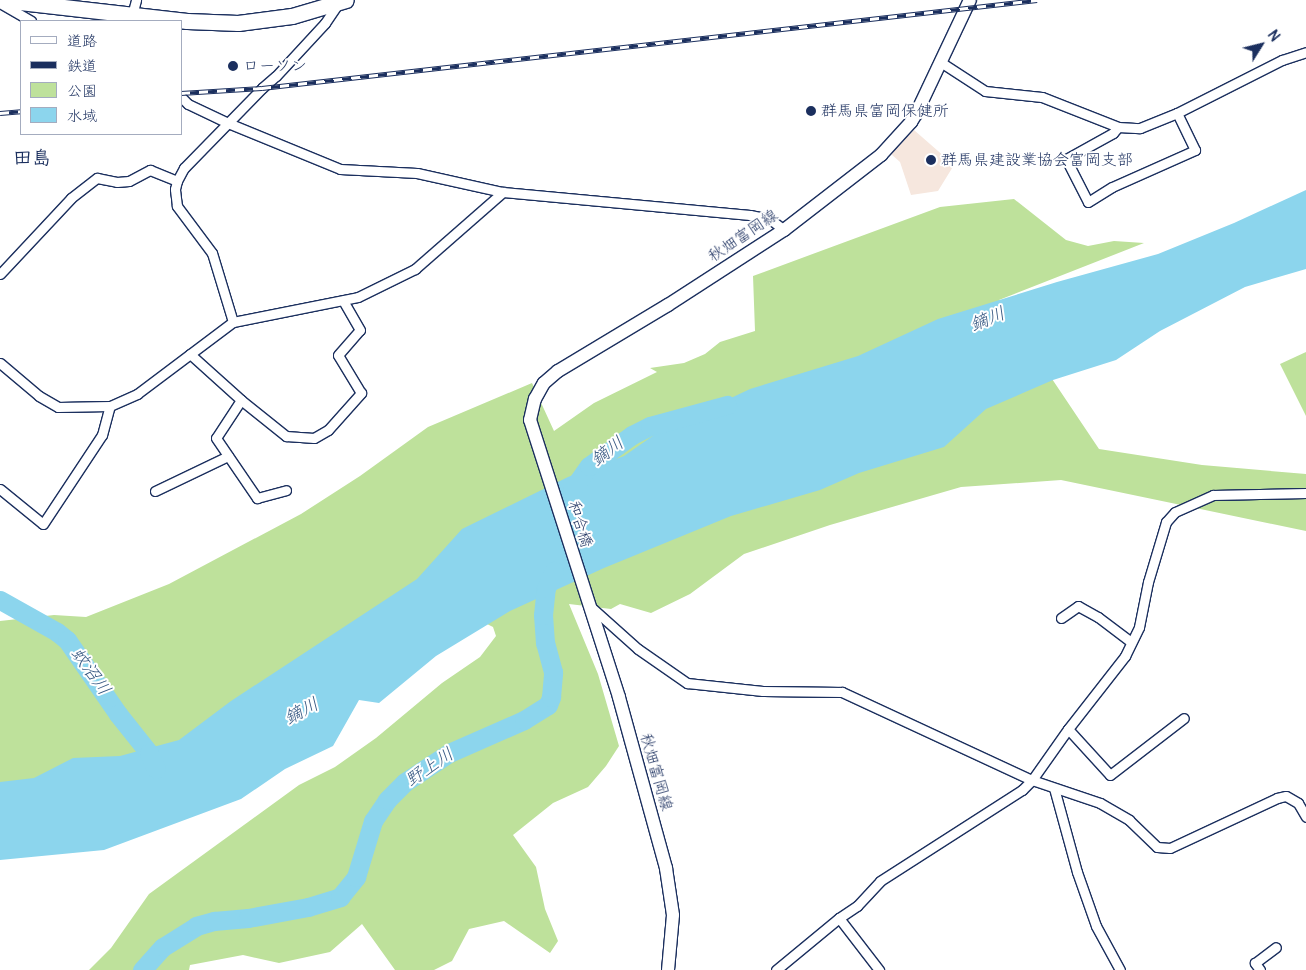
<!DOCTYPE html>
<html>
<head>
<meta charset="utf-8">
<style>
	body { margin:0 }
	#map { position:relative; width:1306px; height:970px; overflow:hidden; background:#fff; font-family:Pangolin,"Klee One",sans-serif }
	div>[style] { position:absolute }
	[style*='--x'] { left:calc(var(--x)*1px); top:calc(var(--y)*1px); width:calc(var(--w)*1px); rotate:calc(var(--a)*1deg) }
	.built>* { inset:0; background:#f6e7de }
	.green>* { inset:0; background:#bee19b }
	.water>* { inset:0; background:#8cd5ed }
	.river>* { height:19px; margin:-9.5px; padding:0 9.5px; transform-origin:9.5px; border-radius:9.5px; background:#8cd5ed }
	.roads { filter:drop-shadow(1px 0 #1b2f5e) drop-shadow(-1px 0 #1b2f5e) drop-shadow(0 1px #1b2f5e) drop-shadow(0 -1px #1b2f5e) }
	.minor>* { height:9px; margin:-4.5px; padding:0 4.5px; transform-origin:4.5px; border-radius:4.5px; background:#fff }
	.secondary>* { height:12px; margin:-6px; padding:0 6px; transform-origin:6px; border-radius:6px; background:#fff }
	.trunk>* { height:15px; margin:-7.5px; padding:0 7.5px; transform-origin:7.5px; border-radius:7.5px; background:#fff }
	.rail>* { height:5px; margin-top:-2.5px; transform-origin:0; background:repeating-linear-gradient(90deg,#fff 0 9px,#1b2f5e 0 18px); box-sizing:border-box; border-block:1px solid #1b2f5e }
	.dots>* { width:14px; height:14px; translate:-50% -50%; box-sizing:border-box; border:2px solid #fff; border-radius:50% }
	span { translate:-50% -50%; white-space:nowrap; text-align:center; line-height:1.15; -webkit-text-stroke:4px #fff; paint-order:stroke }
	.poi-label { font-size:16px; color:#1b2f5e }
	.left { translate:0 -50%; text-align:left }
	.street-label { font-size:16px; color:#1b2f5e }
	.water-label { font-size:18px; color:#375882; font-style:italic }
	.quarter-label { font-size:19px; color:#1b2f5e; font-weight:700 }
	.legend { position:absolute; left:20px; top:20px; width:162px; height:115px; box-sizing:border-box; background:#fff; border:1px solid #a4acbf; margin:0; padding:6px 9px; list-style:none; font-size:15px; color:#1b2f5e }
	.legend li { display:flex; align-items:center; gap:10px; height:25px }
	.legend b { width:25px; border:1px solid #a4acbf }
	.north { position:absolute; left:1236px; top:20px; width:50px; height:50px; -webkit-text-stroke:4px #fff; paint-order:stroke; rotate:54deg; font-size:14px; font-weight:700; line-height:20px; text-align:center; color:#1b2f5e }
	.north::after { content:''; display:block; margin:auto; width:18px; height:22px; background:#1b2f5e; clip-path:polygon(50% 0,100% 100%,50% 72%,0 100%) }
</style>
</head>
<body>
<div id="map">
	<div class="built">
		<div style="clip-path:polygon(914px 130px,954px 165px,938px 191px,911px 195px,900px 162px,891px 154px)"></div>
	</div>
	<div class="green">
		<div style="clip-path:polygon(1014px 199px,1066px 240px,1088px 246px,1114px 241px,1144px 243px,999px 300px,1099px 449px,1202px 465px,1306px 474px,1306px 531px,1061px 480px,961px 487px,830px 525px,744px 554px,690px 594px,651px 613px,620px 604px,611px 609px,569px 604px,598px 674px,619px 746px,606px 766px,588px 787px,553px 803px,513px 835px,536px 867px,545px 909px,558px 941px,550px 953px,504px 921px,469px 929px,452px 961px,434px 970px,395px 970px,362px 924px,330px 952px,279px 963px,243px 955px,190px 965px,189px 970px,89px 970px,111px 948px,149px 894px,299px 785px,335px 767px,376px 738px,442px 683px,480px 657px,496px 636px,493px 627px,485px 623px,412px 657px,0 805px,0 621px,54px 615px,86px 617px,169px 584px,301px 514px,360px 476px,428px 427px,532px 383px,554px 431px,594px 403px,657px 372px,650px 368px,684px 363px,705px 354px,720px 342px,755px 331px,753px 276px,940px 207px)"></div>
		<div style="clip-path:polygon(1306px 352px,1306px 416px,1280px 364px)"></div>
	</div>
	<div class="water">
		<div style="clip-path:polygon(1306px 190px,1306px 269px,1245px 287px,1160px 331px,1116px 360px,1053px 380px,986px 409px,944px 447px,859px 473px,820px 490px,731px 516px,604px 568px,510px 611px,436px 656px,379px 703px,359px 700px,333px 746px,285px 769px,241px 799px,104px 850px,0 860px,0 782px,34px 778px,73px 758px,120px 756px,179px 740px,231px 701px,417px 579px,462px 529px,568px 477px,624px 456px,657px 433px,750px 389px,858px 356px,938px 319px,1057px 282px,1158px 254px,1234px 223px)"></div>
	</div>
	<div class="river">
		<div style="--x:572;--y:490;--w:29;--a:-55"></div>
		<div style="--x:589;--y:466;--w:53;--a:-35.8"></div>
		<div style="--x:632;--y:435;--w:20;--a:-27"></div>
		<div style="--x:650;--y:426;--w:80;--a:-15.3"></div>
		<div style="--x:0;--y:600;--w:65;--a:29.3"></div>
		<div style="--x:57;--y:632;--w:13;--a:39"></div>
		<div style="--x:67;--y:640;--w:90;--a:55.4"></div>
		<div style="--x:118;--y:714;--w:50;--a:51.5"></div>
		<div style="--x:149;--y:753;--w:17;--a:66"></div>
		<div style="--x:142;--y:970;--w:31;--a:-48"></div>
		<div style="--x:163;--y:947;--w:39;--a:-32"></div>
		<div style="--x:196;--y:926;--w:19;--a:-16"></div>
		<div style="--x:214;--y:921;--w:34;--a:-5"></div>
		<div style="--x:248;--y:918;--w:61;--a:-10.4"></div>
		<div style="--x:308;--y:907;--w:34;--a:-17"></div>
		<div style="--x:340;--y:897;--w:26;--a:-51"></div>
		<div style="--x:356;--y:877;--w:59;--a:-73.1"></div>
		<div style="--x:373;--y:821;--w:25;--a:-56"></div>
		<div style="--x:387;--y:800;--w:25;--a:-45"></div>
		<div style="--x:405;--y:782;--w:53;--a:-33.4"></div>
		<div style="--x:449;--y:753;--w:82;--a:-23.7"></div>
		<div style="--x:524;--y:720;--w:28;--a:-32"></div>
		<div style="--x:548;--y:705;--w:9;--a:-69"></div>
		<div style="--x:551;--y:697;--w:25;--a:-85"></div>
		<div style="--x:553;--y:672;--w:30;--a:-105"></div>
		<div style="--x:545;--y:643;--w:28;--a:-94"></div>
		<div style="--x:543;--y:615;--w:27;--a:-84"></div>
		<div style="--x:546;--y:588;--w:19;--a:-65"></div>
	</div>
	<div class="roads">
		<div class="minor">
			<div style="--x:0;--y:3;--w:36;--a:30"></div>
			<div style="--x:132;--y:15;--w:16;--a:-75"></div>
			<div style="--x:942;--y:63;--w:51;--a:33.1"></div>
			<div style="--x:985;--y:91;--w:57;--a:6"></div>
			<div style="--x:1042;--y:97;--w:82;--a:21.5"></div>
			<div style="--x:1118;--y:127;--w:22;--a:3"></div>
			<div style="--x:1140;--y:128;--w:40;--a:-22"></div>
			<div style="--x:181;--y:97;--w:10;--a:45"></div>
			<div style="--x:188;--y:104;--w:44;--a:25.4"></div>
			<div style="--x:228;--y:123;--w:121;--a:22.3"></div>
			<div style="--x:340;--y:169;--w:77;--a:3"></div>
			<div style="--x:417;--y:173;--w:88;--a:12.5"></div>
			<div style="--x:503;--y:192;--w:248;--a:5.3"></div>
			<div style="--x:750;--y:215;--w:20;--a:11"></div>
			<div style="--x:770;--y:219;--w:18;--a:38"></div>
			<div style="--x:1118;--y:127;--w:8;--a:130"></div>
			<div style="--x:1113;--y:133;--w:54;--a:151"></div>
			<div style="--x:1066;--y:159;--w:48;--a:62.9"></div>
			<div style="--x:1088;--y:202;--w:28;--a:-32"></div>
			<div style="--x:1112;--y:187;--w:91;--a:-24"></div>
			<div style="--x:1195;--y:150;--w:41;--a:-115.9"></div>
			<div style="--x:1177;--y:113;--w:118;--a:-26.8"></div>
			<div style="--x:1282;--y:60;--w:25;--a:-18"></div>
			<div style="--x:0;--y:274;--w:104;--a:-46.9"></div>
			<div style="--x:71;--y:198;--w:33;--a:-38"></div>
			<div style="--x:97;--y:178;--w:20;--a:11"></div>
			<div style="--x:117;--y:182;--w:12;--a:-5"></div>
			<div style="--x:129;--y:181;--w:24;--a:-28"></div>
			<div style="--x:150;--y:170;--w:29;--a:22"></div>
			<div style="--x:233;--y:322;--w:72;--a:-106.9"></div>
			<div style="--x:212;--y:253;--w:59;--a:-126.7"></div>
			<div style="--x:177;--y:206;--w:17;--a:-97"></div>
			<div style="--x:175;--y:189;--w:8;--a:-76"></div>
			<div style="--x:177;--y:181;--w:15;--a:-62"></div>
			<div style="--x:184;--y:168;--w:112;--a:-45.7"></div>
			<div style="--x:262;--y:88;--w:18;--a:-41"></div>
			<div style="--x:276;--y:76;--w:72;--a:-47.2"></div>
			<div style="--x:325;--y:23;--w:23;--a:-56"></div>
			<div style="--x:190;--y:354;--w:69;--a:42"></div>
			<div style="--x:241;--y:400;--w:58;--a:38.7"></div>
			<div style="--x:286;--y:436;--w:28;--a:4"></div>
			<div style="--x:314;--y:438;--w:16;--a:-30"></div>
			<div style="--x:328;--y:430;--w:50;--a:-48.3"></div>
			<div style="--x:361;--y:393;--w:44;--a:-121.2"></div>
			<div style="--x:338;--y:355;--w:33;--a:-49"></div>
			<div style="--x:360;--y:330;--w:34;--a:-120"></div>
			<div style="--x:0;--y:363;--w:51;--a:40.2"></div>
			<div style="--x:39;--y:396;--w:22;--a:30"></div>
			<div style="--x:58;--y:407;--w:52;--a:-1.1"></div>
			<div style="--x:110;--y:406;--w:30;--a:-24"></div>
			<div style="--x:137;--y:394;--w:120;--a:-36.9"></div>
			<div style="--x:233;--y:322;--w:127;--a:-11.3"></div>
			<div style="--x:358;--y:297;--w:64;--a:-26.2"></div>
			<div style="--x:415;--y:269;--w:117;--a:-41.2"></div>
			<div style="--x:241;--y:400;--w:45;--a:123.3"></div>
			<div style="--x:216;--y:438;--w:73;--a:55.7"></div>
			<div style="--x:257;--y:498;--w:30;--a:-15"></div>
			<div style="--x:0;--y:489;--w:55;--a:39.1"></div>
			<div style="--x:43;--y:524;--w:107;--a:-56.5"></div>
			<div style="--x:102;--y:435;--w:30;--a:-75"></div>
			<div style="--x:155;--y:491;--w:81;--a:-25.6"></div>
			<div style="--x:591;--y:607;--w:63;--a:41.8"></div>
			<div style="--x:638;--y:649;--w:60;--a:34.8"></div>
			<div style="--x:687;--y:683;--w:76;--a:6"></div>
			<div style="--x:763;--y:691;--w:79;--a:0.7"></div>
			<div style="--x:842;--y:692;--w:209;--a:24.9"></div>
			<div style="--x:1032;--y:780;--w:72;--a:18.7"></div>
			<div style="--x:1100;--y:803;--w:34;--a:30"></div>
			<div style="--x:1129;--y:820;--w:39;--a:44"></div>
			<div style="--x:1157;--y:847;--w:13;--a:4"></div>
			<div style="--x:1170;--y:848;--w:118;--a:-25"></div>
			<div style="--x:1277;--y:798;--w:9;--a:-13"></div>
			<div style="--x:1286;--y:796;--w:14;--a:30"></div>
			<div style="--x:1298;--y:803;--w:16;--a:60"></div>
			<div style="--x:1061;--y:618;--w:21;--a:-35"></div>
			<div style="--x:1078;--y:606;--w:23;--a:29"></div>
			<div style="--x:1098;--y:617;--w:40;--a:37"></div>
			<div style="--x:1068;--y:729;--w:62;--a:47.6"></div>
			<div style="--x:1110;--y:775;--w:93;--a:-37.6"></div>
			<div style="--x:1054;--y:788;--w:87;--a:74.7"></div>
			<div style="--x:1077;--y:872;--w:57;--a:70.6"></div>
			<div style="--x:1096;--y:926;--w:50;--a:61.4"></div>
			<div style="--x:839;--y:918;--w:66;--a:52.4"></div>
			<div style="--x:776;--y:970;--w:82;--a:-39.5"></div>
			<div style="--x:839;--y:918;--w:22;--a:-34"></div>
			<div style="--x:857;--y:906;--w:34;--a:-47"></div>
			<div style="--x:880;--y:881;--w:169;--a:-32.7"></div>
			<div style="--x:1022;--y:790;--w:14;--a:-45"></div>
			<div style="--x:1032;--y:780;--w:62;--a:-54.8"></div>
			<div style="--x:1068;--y:729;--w:93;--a:-52"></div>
			<div style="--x:1125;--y:656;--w:32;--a:-64"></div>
			<div style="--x:1139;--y:627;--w:46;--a:-78.7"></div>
			<div style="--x:1148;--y:582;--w:63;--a:-73.3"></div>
			<div style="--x:1166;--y:522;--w:13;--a:-48"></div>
			<div style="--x:1175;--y:512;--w:42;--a:-24.1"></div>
			<div style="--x:1213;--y:495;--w:93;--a:-1.2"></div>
			<div style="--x:1260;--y:970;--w:9;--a:-126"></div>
			<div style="--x:1255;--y:963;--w:26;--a:-37"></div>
		</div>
		<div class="secondary">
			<div style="--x:668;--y:970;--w:55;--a:-84.8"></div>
			<div style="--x:673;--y:915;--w:48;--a:-98.5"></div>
			<div style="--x:666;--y:868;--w:177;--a:-105.4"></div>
			<div style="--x:619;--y:697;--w:291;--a:-107.8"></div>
			<div style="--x:530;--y:420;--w:22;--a:-77"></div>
			<div style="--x:535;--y:399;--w:18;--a:-61"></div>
			<div style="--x:544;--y:383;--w:18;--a:-41"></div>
			<div style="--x:558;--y:371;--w:128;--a:-31"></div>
			<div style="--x:668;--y:305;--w:138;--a:-32.9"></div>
			<div style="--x:784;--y:230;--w:123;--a:-37.7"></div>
			<div style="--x:881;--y:155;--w:45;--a:-47.7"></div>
			<div style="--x:911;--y:122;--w:9;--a:-58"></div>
			<div style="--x:916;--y:114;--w:126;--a:-64.7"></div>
		</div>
		<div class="trunk">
			<div style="--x:2;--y:0;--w:186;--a:6.5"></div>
			<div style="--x:187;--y:21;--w:51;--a:2.2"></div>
			<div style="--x:238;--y:23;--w:54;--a:-7.4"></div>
			<div style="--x:292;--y:16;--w:56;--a:-16.5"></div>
		</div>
	</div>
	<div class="rail">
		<div style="--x:181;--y:93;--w:81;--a:-3.5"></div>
		<div style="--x:262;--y:88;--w:780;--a:-6.48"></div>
		<div style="--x:0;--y:113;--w:21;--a:-5"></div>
	</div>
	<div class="dots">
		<div style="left:233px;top:66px;background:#1b2f5e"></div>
		<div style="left:811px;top:111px;background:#1b2f5e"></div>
		<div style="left:931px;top:160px;background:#1b2f5e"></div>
	</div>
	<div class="poi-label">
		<span class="left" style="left:243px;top:66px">ローソン</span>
		<span class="left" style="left:821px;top:111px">群馬県富岡保健所</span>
		<span class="left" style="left:941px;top:160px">群馬県建設業協会富岡支部</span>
	</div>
	<div class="street-label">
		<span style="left:743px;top:236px;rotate:-34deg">秋畑富岡線</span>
		<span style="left:580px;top:524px;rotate:73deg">和合橋</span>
		<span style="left:656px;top:772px;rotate:74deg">秋畑富岡線</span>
	</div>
	<div class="water-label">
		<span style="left:988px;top:320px;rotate:-22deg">鏑川</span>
		<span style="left:608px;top:452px;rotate:-37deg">鏑川</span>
		<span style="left:90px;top:672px;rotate:54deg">蚊沼川</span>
		<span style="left:302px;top:712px;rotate:-28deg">鏑川</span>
		<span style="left:430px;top:768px;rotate:-34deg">野上川</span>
	</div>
	<div class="quarter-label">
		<span style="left:32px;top:159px">田島</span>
	</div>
	<ul class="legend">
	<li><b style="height:6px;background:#fff"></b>道路</li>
	<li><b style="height:6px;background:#1b2f5e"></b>鉄道</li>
	<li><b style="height:14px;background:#bee19b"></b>公園</li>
	<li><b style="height:14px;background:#8cd5ed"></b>水域</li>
	</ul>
	<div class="north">N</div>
</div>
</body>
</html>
